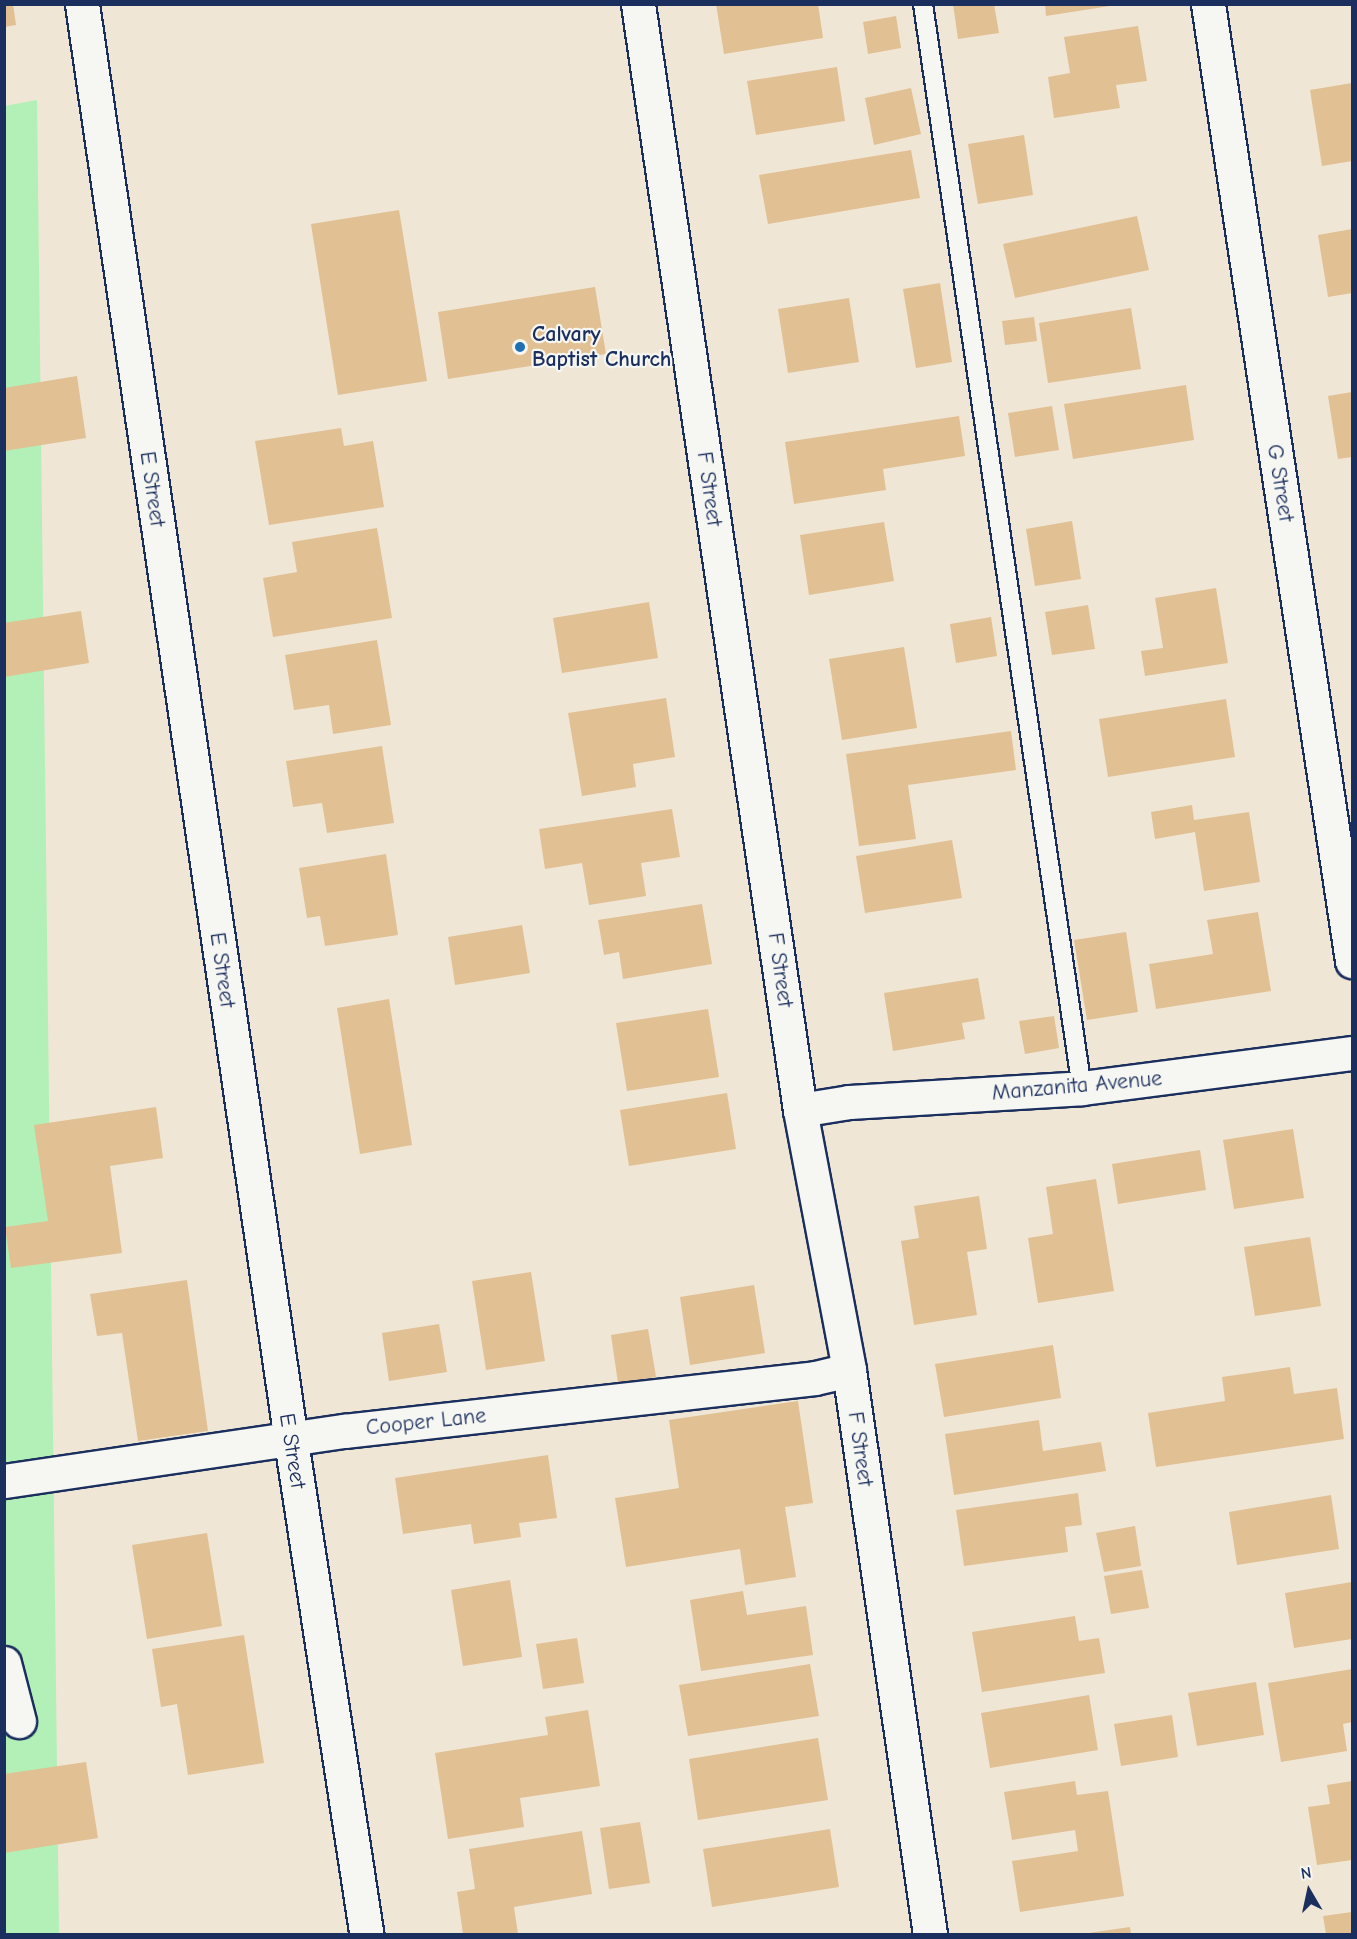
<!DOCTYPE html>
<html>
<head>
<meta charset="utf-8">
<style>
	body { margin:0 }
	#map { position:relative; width:1357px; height:1939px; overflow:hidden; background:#f0e6d6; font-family:"Comic Neue",sans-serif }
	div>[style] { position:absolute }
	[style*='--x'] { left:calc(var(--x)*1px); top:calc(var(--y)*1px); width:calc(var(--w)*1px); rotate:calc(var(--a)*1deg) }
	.green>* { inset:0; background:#b2f0b7 }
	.building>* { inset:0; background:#e1c093 }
	.roads { filter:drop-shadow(2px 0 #1b2f5e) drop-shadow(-2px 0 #1b2f5e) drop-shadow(0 2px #1b2f5e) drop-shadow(0 -2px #1b2f5e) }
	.service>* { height:18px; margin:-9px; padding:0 9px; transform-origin:9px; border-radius:9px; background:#f6f6f2 }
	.minor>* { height:33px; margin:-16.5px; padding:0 16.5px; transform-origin:16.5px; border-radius:16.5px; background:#f6f6f2 }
	.tertiary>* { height:33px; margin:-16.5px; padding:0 16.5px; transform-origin:16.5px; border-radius:16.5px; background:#f6f6f2 }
	.dots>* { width:16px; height:16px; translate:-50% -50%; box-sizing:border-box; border:3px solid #f6f6f2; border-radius:50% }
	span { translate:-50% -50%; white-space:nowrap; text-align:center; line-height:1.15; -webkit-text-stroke:4.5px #f6f6f2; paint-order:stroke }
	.poi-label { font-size:22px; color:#1b2f5e; font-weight:700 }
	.left { translate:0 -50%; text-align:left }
	.street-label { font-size:22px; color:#1b2f5e }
	.frame { position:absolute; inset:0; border:6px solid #1b2f5e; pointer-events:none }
	.north { position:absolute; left:1279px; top:1861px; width:60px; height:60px; -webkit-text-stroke:4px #f6f6f2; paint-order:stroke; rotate:351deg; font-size:16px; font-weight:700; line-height:24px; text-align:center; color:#1b2f5e }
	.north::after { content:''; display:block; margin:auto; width:21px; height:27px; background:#1b2f5e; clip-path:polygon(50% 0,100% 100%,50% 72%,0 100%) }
</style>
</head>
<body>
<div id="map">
	<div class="green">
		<div style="clip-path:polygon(37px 100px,59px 1934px,5px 1934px,4px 106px)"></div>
	</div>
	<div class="building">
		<div style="clip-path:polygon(4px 4px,13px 4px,16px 25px,4px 27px)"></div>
		<div style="clip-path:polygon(716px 4px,818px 4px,823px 38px,724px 54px)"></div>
		<div style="clip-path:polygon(953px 4px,994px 4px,999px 33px,958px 39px)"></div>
		<div style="clip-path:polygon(1045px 4px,1110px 4px,1110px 6px,1046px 16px)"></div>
		<div style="clip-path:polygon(896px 16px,901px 48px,868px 54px,863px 22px)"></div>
		<div style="clip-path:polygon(1138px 26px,1147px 81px,1116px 85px,1120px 108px,1054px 118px,1048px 77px,1070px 73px,1064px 37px)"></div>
		<div style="clip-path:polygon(837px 67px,845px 121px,756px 135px,747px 81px)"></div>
		<div style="clip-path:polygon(1352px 83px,1352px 161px,1322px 166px,1310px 90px)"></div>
		<div style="clip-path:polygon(911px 88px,921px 134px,874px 145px,865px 98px)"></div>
		<div style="clip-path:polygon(1024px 135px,1033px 195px,978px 204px,968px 144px)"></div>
		<div style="clip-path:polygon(911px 150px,920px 198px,768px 224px,759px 175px)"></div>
		<div style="clip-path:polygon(399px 210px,427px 381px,338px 395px,311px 224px)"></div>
		<div style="clip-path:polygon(1137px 216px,1149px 270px,1015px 298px,1003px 244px)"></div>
		<div style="clip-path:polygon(1352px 229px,1352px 293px,1328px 297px,1318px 235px)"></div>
		<div style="clip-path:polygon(940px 283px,952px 362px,916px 368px,903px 289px)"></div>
		<div style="clip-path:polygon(595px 287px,606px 354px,448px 379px,438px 312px)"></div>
		<div style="clip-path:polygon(849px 298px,859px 362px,788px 373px,778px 309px)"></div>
		<div style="clip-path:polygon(1131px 308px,1141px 369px,1048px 383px,1039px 323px)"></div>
		<div style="clip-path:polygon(1034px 317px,1037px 341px,1005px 345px,1002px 321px)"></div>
		<div style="clip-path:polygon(77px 376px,86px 438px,4px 451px,4px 388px)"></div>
		<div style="clip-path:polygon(1186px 385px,1194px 440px,1073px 459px,1064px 404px)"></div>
		<div style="clip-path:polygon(1352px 392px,1352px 457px,1338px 459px,1328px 396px)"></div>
		<div style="clip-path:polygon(1052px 406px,1059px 450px,1015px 457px,1008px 413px)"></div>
		<div style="clip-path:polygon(959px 416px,965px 456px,883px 469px,886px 490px,794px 504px,785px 442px)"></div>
		<div style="clip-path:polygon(341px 428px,344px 446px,373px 441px,384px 507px,269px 525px,255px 441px)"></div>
		<div style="clip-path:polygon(1072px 521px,1081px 579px,1035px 586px,1026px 529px)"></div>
		<div style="clip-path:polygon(884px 522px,894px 581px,809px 595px,800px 535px)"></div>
		<div style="clip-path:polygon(377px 528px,392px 618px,273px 637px,263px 578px,297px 572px,292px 542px)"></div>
		<div style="clip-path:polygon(1216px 588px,1228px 663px,1145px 676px,1141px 651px,1163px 648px,1155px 598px)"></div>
		<div style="clip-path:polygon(649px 602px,658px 658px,562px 673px,553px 618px)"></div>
		<div style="clip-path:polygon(1088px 605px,1095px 649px,1052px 655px,1045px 612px)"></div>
		<div style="clip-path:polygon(81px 611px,89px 663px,4px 677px,4px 623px)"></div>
		<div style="clip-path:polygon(991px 617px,997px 656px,956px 663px,950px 624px)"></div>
		<div style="clip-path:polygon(377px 640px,391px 725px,333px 734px,329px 705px,294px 710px,285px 655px)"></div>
		<div style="clip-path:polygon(904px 647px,917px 728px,842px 740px,829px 659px)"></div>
		<div style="clip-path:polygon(666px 698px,675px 757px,633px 764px,636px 787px,582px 796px,568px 713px)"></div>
		<div style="clip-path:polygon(1226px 699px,1235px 757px,1108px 777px,1099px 719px)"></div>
		<div style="clip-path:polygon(1011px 731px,1016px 770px,908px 785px,916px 839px,859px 846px,846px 754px)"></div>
		<div style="clip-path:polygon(382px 746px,394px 823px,327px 833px,322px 803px,293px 807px,286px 761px)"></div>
		<div style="clip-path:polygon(1192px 805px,1194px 820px,1249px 812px,1260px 882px,1204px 891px,1195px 832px,1155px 839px,1151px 812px)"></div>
		<div style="clip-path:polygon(672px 809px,680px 857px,641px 863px,646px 896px,589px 905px,582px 863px,545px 869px,539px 829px)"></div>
		<div style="clip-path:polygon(952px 840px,962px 898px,865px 913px,856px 856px)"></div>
		<div style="clip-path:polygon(386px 854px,398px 935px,325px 946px,320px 916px,307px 918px,299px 868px)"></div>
		<div style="clip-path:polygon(702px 904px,712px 964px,623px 979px,619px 952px,604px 955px,598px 920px)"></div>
		<div style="clip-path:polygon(1258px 912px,1271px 991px,1156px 1009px,1149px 964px,1213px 954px,1207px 920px)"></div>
		<div style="clip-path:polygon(522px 925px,530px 973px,455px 985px,448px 937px)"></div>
		<div style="clip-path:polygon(1126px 932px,1138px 1012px,1087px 1020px,1074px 940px)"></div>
		<div style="clip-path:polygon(978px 978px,985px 1019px,962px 1023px,965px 1039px,893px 1051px,884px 993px)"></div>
		<div style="clip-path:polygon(389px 999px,412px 1145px,360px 1154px,337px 1008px)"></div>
		<div style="clip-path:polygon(708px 1009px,719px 1077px,627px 1091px,616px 1023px)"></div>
		<div style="clip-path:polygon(1054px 1016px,1059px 1048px,1025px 1054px,1019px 1021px)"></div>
		<div style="clip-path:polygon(727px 1093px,736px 1149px,629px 1166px,620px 1110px)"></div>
		<div style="clip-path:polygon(156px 1107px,163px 1158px,110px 1166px,122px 1253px,11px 1268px,5px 1227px,48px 1221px,34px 1125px)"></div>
		<div style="clip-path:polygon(1293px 1129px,1304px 1198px,1234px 1209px,1223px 1140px)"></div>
		<div style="clip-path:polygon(1200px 1150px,1206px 1190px,1118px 1204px,1112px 1164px)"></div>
		<div style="clip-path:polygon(1096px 1179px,1114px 1291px,1038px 1303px,1028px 1238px,1053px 1234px,1046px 1187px)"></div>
		<div style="clip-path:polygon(979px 1196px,987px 1249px,967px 1252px,977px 1315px,914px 1325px,901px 1241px,919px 1238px,914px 1206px)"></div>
		<div style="clip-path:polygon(1310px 1237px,1321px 1306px,1255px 1316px,1244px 1247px)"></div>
		<div style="clip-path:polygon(531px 1272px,545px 1361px,486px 1370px,472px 1281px)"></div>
		<div style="clip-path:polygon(187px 1280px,208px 1431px,138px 1441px,122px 1333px,97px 1336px,90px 1294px)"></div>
		<div style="clip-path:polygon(754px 1285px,765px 1353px,690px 1365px,680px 1297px)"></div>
		<div style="clip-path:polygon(439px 1324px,447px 1372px,389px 1381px,382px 1333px)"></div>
		<div style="clip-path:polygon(648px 1329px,656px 1377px,618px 1383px,611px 1335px)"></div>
		<div style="clip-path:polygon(1053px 1345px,1061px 1398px,944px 1417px,935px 1364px)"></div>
		<div style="clip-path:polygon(1290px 1367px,1294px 1394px,1337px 1388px,1344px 1439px,1156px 1467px,1148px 1413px,1225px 1401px,1222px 1377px)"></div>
		<div style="clip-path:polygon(798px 1401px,813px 1503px,785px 1507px,796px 1577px,745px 1585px,740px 1549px,626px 1567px,615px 1498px,679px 1488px,669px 1420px)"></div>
		<div style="clip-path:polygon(1039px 1420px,1043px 1451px,1101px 1442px,1106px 1471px,954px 1495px,945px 1434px)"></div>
		<div style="clip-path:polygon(548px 1455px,557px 1518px,519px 1523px,521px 1537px,474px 1544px,471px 1524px,403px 1534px,395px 1478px)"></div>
		<div style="clip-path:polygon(1078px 1493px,1082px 1525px,1065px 1527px,1068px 1552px,964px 1566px,956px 1510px)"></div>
		<div style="clip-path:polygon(1331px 1495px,1339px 1549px,1237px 1565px,1229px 1512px)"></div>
		<div style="clip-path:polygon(1135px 1526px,1141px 1566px,1104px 1572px,1096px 1533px)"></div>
		<div style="clip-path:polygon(207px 1533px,222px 1626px,147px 1639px,132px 1545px)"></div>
		<div style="clip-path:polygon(1142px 1570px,1149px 1608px,1111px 1614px,1104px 1576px)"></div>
		<div style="clip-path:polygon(510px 1580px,522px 1657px,463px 1666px,451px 1590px)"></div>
		<div style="clip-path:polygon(1352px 1582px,1352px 1639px,1294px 1648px,1285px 1593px)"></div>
		<div style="clip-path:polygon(743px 1591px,747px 1615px,806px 1606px,813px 1655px,701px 1671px,690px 1600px)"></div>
		<div style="clip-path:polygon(1075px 1616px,1079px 1641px,1099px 1638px,1105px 1673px,982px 1692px,972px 1632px)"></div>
		<div style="clip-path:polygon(244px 1635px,264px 1763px,188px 1775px,177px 1704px,161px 1707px,152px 1649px)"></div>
		<div style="clip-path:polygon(577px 1638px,584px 1683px,543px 1689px,536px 1644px)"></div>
		<div style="clip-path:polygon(810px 1664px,819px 1716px,688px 1736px,679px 1685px)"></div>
		<div style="clip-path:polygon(1352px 1669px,1352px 1722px,1343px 1724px,1347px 1751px,1281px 1762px,1268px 1683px)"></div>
		<div style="clip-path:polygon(1256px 1682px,1264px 1735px,1197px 1746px,1188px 1693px)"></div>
		<div style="clip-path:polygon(1089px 1695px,1098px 1750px,990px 1768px,981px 1713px)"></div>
		<div style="clip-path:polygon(588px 1710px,600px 1786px,520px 1798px,524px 1827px,448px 1839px,435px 1753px,548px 1735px,545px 1717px)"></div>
		<div style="clip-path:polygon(1172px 1715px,1178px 1757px,1121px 1766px,1114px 1724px)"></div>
		<div style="clip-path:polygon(818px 1738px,828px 1800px,698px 1820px,689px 1759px)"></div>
		<div style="clip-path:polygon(86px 1762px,98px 1838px,4px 1853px,4px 1774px)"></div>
		<div style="clip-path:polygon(1075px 1781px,1077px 1795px,1108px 1791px,1124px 1896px,1020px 1912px,1012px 1861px,1078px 1851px,1075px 1830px,1012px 1840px,1004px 1792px)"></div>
		<div style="clip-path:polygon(1352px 1781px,1352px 1860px,1317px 1865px,1308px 1807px,1330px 1804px,1327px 1785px)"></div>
		<div style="clip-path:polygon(640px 1822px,650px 1883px,609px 1889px,600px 1828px)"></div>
		<div style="clip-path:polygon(830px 1829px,839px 1887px,712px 1907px,703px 1849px)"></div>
		<div style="clip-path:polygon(582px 1831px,592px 1894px,514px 1907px,518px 1934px,463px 1934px,457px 1892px,475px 1889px,469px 1849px)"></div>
		<div style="clip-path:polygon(1352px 1912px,1352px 1934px,1326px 1934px,1323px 1916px)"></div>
		<div style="clip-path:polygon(1130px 1927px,1131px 1934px,1089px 1934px,1089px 1933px)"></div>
	</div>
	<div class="roads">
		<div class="service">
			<div style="--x:923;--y:4;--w:1096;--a:81.66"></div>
		</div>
		<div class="minor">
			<div style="--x:4;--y:1481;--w:344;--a:-8.4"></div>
			<div style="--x:344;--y:1431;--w:474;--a:-6.4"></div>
			<div style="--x:815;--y:1378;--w:35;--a:-13"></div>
			<div style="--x:4;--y:1663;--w:60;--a:75.5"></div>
		</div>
		<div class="tertiary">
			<div style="--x:82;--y:4;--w:1452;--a:81.72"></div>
			<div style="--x:291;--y:1441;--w:499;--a:81.3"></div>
			<div style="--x:638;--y:4;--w:1118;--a:81.67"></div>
			<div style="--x:800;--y:1110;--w:265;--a:79.3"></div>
			<div style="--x:849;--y:1370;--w:570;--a:81.83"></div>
			<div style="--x:1208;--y:4;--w:968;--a:81.44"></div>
			<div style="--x:800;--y:1110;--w:50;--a:-9.3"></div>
			<div style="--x:849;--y:1102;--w:233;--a:-3.4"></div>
			<div style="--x:1082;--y:1088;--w:272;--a:-7.4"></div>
		</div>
	</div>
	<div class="dots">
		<div style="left:520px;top:347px;background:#1f6fb2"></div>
	</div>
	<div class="poi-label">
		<span class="left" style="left:532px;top:347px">Calvary<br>Baptist Church</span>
	</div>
	<div class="street-label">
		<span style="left:1280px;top:483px;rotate:81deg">G Street</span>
		<span style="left:152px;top:489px;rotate:82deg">E Street</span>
		<span style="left:709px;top:489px;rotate:82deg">F Street</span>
		<span style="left:222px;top:970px;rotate:82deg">E Street</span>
		<span style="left:780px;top:970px;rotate:82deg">F Street</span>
		<span style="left:1077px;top:1086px;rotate:-5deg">Manzanita Avenue</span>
		<span style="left:426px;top:1422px;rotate:-6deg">Cooper Lane</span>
		<span style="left:860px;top:1449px;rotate:82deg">F Street</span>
		<span style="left:292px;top:1451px;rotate:81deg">E Street</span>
	</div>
	<div class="frame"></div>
	<div class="north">N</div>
</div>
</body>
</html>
